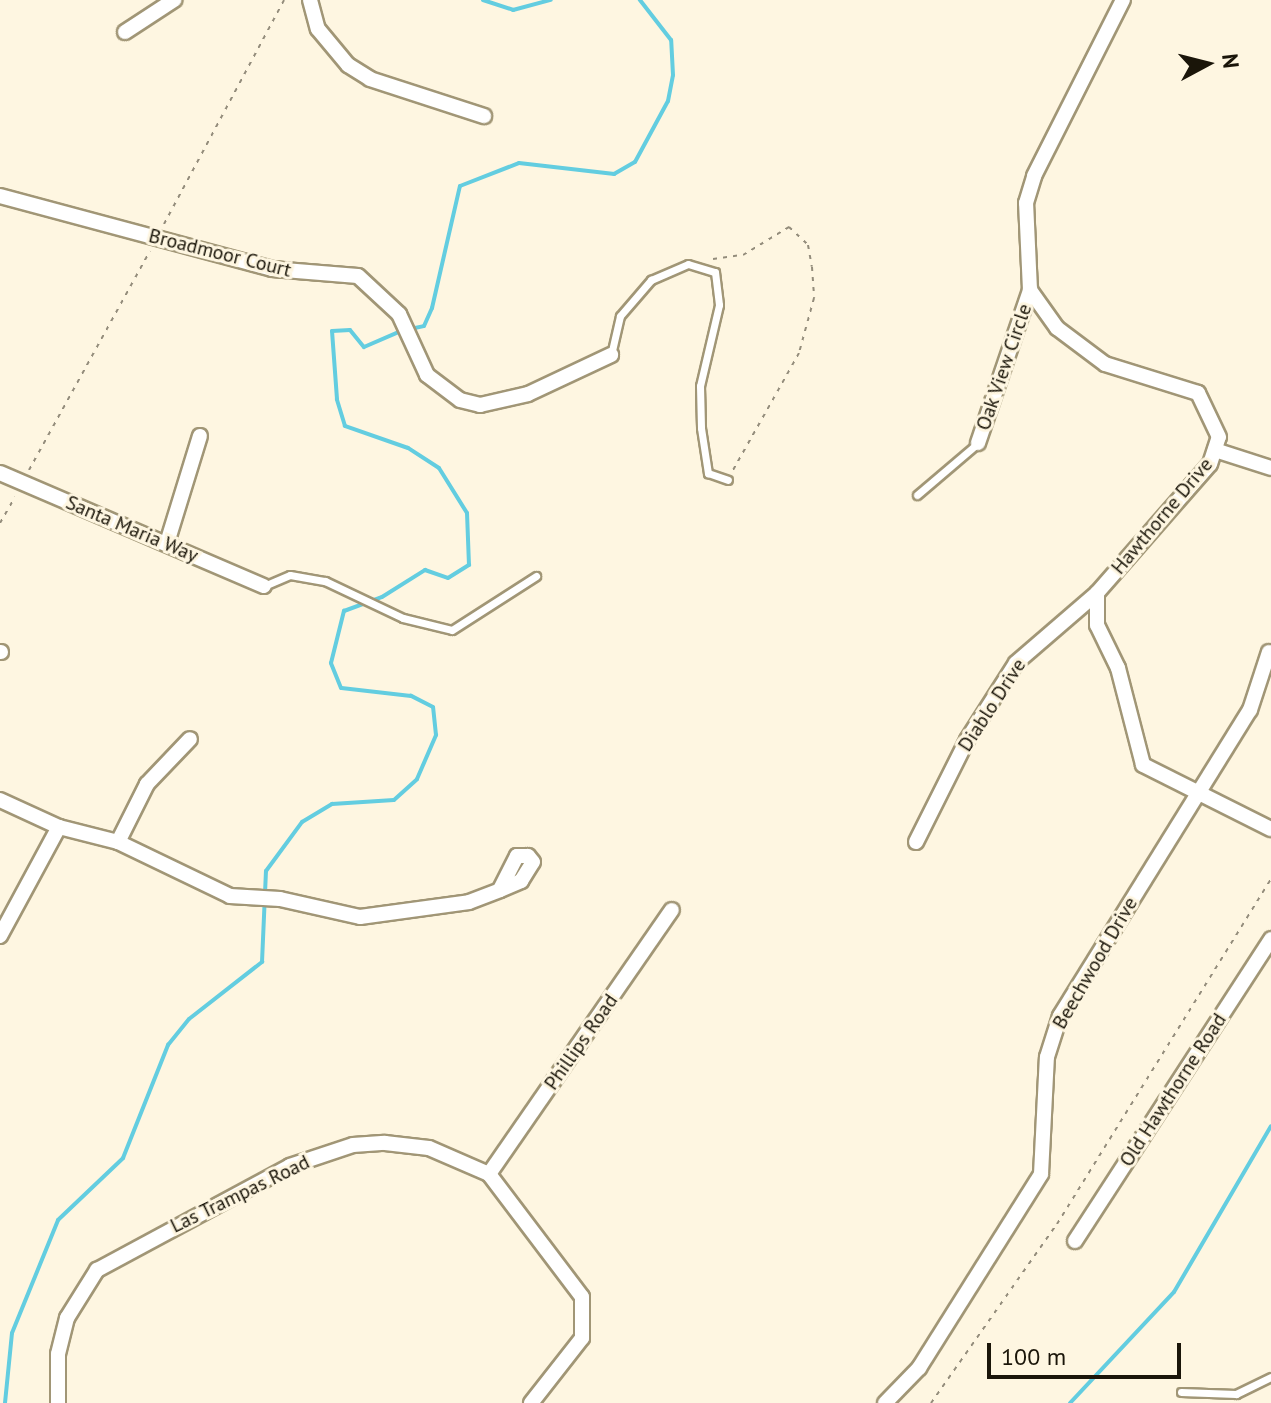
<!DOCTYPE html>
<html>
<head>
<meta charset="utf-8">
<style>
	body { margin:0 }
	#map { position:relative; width:1271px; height:1403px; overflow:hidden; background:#fef6e1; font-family:"PT Sans",sans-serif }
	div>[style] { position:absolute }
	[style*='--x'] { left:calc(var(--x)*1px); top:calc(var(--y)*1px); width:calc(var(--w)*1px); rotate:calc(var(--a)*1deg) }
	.stream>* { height:4px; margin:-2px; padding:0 2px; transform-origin:2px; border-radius:2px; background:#63cde0 }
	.path>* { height:2px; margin-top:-1px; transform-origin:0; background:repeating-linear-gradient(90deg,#938c7b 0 4px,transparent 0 10px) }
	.roads { filter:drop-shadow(2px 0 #a19676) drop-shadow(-2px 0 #a19676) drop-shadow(0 2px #a19676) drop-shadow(0 -2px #a19676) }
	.lane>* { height:7px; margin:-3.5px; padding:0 3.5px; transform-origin:3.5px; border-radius:3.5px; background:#fff }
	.street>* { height:14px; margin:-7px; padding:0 7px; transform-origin:7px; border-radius:7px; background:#fff }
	span { translate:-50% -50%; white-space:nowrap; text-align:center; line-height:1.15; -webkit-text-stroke:6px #fef6e1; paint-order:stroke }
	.street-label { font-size:20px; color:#1a1509 }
	.north { position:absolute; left:1167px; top:24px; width:80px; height:80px; -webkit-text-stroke:6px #fef6e1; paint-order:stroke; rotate:83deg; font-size:22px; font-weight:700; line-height:32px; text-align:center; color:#1a1509 }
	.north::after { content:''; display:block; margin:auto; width:28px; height:36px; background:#1a1509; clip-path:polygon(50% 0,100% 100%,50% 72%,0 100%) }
	.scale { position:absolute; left:987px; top:1343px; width:194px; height:36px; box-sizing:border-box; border:4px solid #1a1509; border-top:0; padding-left:10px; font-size:24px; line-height:28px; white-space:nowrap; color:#1a1509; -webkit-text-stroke:6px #fef6e1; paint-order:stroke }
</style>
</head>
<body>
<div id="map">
	<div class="stream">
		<div style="--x:483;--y:0;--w:32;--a:18"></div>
		<div style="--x:513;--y:10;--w:39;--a:-15"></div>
		<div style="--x:410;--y:329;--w:14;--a:-12"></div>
		<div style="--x:424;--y:326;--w:20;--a:-66"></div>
		<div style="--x:432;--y:308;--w:125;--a:-77.1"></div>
		<div style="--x:460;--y:186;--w:63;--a:-21.3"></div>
		<div style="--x:519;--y:163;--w:96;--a:6.6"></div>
		<div style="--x:614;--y:174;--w:24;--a:-30"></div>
		<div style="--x:635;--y:162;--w:69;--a:-61.6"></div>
		<div style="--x:668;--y:101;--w:26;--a:-79"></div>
		<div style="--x:673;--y:75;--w:35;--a:-93"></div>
		<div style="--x:671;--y:40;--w:51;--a:-127.8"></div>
		<div style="--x:5;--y:1403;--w:70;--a:-84.3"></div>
		<div style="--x:12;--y:1333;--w:122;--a:-67.8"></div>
		<div style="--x:58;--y:1220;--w:90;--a:-43.6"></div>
		<div style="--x:123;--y:1158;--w:122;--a:-68.3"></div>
		<div style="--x:168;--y:1045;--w:33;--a:-51"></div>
		<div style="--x:189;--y:1019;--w:93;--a:-38"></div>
		<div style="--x:262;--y:962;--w:91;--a:-87.5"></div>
		<div style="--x:266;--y:871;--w:61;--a:-53.7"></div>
		<div style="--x:302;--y:822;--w:35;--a:-31"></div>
		<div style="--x:332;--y:804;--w:62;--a:-3.7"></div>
		<div style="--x:394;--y:800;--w:31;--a:-42"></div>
		<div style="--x:417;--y:779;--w:48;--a:-66.6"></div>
		<div style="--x:436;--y:735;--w:28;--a:-96"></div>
		<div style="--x:433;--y:707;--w:25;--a:-153"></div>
		<div style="--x:411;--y:696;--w:70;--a:-173.5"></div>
		<div style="--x:341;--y:688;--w:27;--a:-112"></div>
		<div style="--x:331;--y:663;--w:54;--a:-76"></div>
		<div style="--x:344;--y:611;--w:40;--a:-20.2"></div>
		<div style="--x:382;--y:597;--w:51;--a:-32.1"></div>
		<div style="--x:425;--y:570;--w:24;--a:19"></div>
		<div style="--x:448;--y:578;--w:25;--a:-32"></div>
		<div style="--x:469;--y:565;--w:52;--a:-92.2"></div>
		<div style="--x:467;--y:513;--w:53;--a:-121.9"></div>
		<div style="--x:439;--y:468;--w:37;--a:-147"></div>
		<div style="--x:408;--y:448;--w:67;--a:-160.8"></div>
		<div style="--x:345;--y:426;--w:28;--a:-107"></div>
		<div style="--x:337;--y:399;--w:68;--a:-94.2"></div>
		<div style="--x:332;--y:331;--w:18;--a:-3"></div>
		<div style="--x:350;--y:330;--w:22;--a:51"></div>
		<div style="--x:364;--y:347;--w:40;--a:-23.4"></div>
		<div style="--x:1070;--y:1403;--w:152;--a:-46.9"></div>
		<div style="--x:1174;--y:1292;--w:192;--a:-59.7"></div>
	</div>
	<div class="path">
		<div style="--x:164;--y:224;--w:254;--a:-61.8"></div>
		<div style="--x:713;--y:259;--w:30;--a:-8"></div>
		<div style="--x:743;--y:255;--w:54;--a:-31.3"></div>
		<div style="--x:789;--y:227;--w:26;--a:43"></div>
		<div style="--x:808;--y:245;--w:22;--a:80"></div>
		<div style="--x:812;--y:267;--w:31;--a:86"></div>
		<div style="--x:814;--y:298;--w:57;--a:105.3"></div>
		<div style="--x:799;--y:353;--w:137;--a:119.4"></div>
		<div style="--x:29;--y:470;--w:250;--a:-61.1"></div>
		<div style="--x:0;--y:523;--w:30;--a:-60"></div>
		<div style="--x:931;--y:1403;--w:219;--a:-54.9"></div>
		<div style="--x:1057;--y:1224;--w:406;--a:-58.2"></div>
	</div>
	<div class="roads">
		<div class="lane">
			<div style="--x:611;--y:355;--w:40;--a:-77"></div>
			<div style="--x:620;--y:316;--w:48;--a:-49.3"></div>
			<div style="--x:651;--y:280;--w:40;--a:-23.4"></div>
			<div style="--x:688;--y:264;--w:28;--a:17"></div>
			<div style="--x:715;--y:272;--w:33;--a:83"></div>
			<div style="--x:719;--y:305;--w:83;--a:103.2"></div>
			<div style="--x:700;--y:386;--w:42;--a:88.6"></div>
			<div style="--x:701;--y:428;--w:46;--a:81.2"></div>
			<div style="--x:708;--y:473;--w:21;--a:19"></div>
			<div style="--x:917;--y:495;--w:80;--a:-40.4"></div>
			<div style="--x:264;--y:586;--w:28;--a:-23"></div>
			<div style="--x:290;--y:575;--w:36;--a:10"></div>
			<div style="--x:325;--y:581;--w:86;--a:25.4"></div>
			<div style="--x:403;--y:618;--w:50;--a:13.8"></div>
			<div style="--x:452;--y:630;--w:100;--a:-32.7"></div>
			<div style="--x:1181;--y:1392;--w:55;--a:2.1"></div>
			<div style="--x:1236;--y:1394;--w:39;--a:-26"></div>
		</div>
		<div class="street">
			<div style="--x:310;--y:0;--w:30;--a:75"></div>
			<div style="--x:318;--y:29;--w:47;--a:50.2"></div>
			<div style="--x:348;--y:65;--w:26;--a:32"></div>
			<div style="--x:370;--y:79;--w:120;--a:18"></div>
			<div style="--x:125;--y:32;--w:59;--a:-33.1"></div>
			<div style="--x:0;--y:196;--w:282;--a:15"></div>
			<div style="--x:272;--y:269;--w:86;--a:4.7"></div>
			<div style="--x:358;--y:276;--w:56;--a:42.8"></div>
			<div style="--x:399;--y:314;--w:67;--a:65.3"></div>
			<div style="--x:427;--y:375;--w:41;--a:37.1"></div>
			<div style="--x:460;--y:400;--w:21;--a:14"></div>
			<div style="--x:480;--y:405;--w:49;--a:-12.9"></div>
			<div style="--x:528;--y:394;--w:92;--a:-25.2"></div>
			<div style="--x:978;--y:443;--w:162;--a:-71.2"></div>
			<div style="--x:1215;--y:450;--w:59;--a:17.8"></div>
			<div style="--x:0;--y:473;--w:287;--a:23.2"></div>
			<div style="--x:167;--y:543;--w:112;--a:-72.9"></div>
			<div style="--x:1097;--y:593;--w:32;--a:90"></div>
			<div style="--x:1097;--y:625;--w:48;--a:64"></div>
			<div style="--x:1118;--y:668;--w:100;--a:75.5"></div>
			<div style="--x:1143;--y:765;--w:143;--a:26.6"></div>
			<div style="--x:0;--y:652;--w:1;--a:0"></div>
			<div style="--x:0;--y:800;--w:65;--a:24.6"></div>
			<div style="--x:59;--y:827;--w:61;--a:14.3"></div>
			<div style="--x:118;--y:842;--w:124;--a:25.7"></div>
			<div style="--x:230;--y:896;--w:50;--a:3.4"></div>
			<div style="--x:280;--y:899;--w:82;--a:12.7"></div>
			<div style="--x:360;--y:917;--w:110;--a:-7.8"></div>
			<div style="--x:469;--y:902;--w:33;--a:-21"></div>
			<div style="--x:500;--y:890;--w:23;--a:-23"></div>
			<div style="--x:521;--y:881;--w:22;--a:-58"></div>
			<div style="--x:533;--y:862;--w:8;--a:-130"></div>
			<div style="--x:528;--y:856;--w:11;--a:180"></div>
			<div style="--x:517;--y:856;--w:38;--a:117"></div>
			<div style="--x:118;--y:842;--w:65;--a:-63.4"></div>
			<div style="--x:147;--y:784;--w:62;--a:-46.3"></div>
			<div style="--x:916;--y:842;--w:114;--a:-63.4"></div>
			<div style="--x:967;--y:740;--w:91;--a:-57.5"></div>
			<div style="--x:1016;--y:663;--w:107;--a:-40.8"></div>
			<div style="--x:1097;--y:593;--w:171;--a:-48.8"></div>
			<div style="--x:1210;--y:464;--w:28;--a:-72"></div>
			<div style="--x:1219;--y:437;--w:49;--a:-115.5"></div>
			<div style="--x:1198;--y:393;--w:97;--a:-162.7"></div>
			<div style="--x:1105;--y:364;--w:60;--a:-143.1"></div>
			<div style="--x:1057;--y:328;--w:47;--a:-125.4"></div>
			<div style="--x:1030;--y:290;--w:87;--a:-92.6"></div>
			<div style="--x:1026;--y:203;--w:28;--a:-73"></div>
			<div style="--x:1034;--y:176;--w:197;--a:-63.2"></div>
			<div style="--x:0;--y:936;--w:124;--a:-61.6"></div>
			<div style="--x:489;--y:1174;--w:321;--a:-55.3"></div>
			<div style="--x:1075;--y:1241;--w:360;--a:-57"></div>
			<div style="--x:58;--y:1403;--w:49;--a:-90"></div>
			<div style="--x:58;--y:1354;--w:37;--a:-76"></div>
			<div style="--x:67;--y:1318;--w:57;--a:-58"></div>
			<div style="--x:97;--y:1270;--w:219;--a:-28.3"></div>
			<div style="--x:290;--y:1166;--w:66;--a:-18.4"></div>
			<div style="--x:353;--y:1145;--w:32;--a:-4"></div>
			<div style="--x:385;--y:1143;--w:44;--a:6.5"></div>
			<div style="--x:429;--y:1148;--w:65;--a:23.4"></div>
			<div style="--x:489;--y:1174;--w:154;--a:52.9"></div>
			<div style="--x:582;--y:1297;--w:41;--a:90"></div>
			<div style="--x:582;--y:1338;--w:83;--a:128.1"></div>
			<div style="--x:885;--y:1403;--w:49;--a:-45.8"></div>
			<div style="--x:919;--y:1368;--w:229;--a:-57.8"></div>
			<div style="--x:1041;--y:1174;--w:117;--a:-87.1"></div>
			<div style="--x:1047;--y:1057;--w:43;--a:-72.4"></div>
			<div style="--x:1060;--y:1016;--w:360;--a:-58.2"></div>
			<div style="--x:1250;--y:710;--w:61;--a:-71.9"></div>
		</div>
	</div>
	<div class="street-label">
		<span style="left:220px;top:253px;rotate:14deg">Broadmoor Court</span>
		<span style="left:1004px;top:367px;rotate:-71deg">Oak View Circle</span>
		<span style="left:1162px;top:516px;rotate:-50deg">Hawthorne Drive</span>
		<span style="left:132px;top:529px;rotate:23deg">Santa Maria Way</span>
		<span style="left:992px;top:705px;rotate:-57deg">Diablo Drive</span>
		<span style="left:1095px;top:963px;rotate:-60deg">Beechwood Drive</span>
		<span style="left:581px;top:1042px;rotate:-55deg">Phillips Road</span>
		<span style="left:1173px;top:1090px;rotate:-57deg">Old Hawthorne Road</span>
		<span style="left:240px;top:1194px;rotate:-26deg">Las Trampas Road</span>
	</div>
	<div class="north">N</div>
	<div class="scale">100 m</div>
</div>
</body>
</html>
